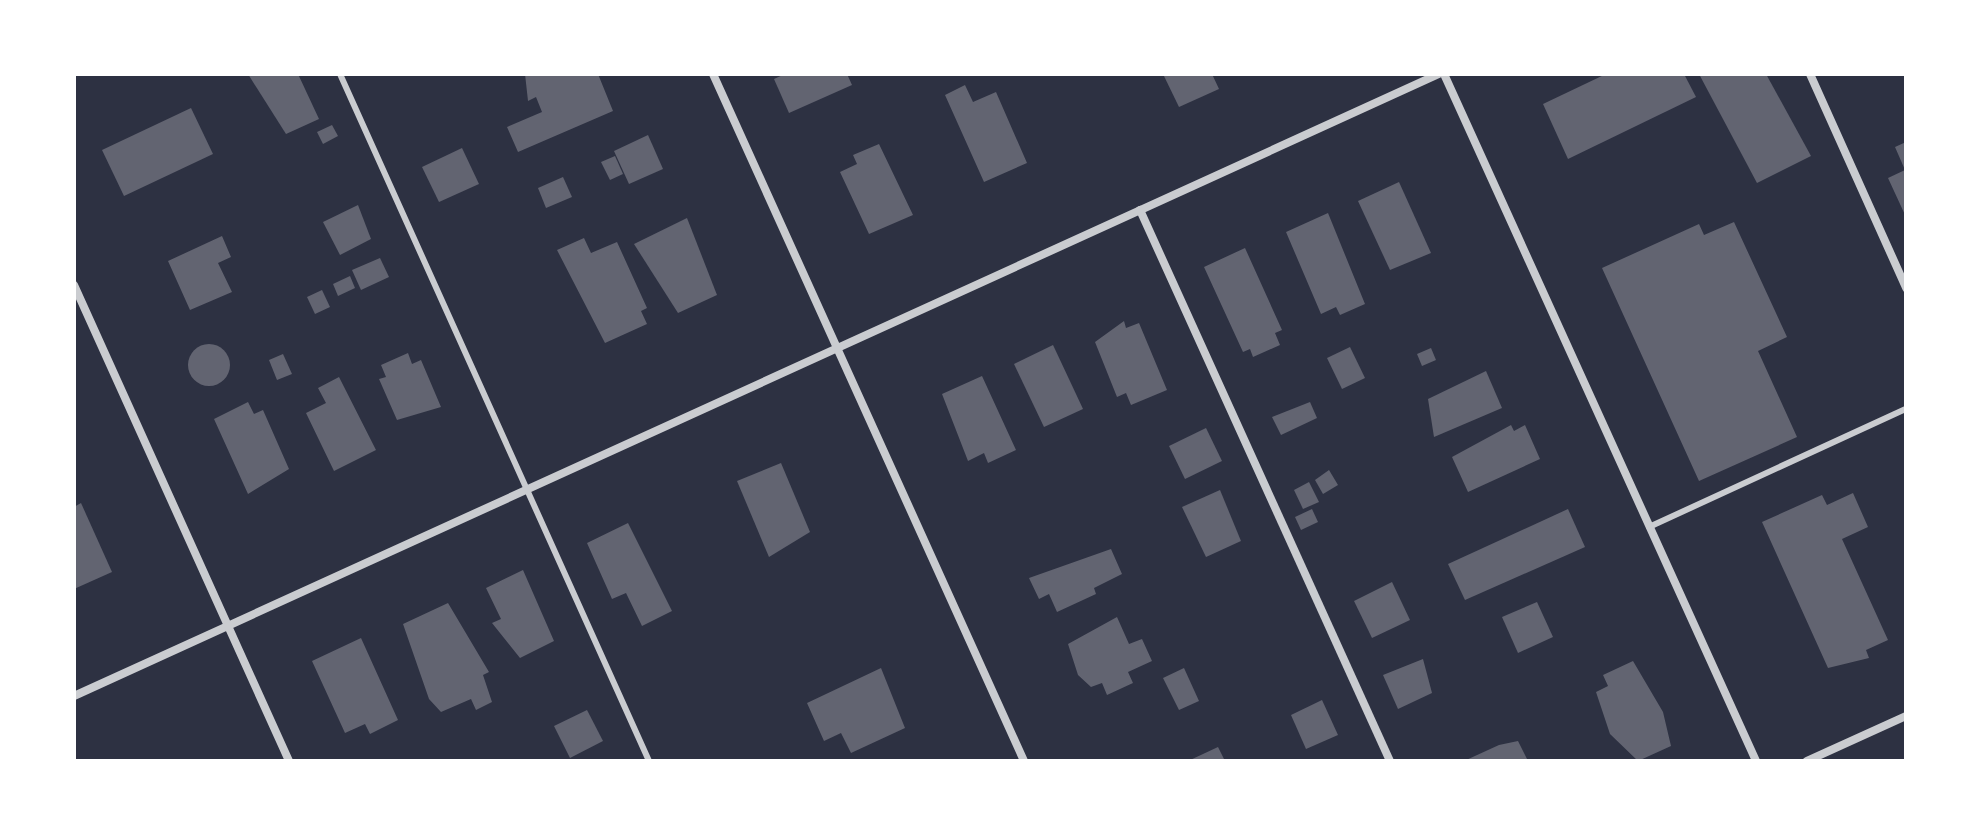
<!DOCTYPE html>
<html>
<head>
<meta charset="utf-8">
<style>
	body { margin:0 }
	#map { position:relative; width:1980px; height:835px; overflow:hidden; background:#2d3142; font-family:"Roboto Serif",serif }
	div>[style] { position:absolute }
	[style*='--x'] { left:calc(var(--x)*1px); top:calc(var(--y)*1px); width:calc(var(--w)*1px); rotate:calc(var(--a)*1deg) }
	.building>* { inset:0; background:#626471 }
	.round { border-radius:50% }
	.service>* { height:6px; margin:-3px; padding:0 3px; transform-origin:3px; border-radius:3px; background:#caccd0 }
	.minor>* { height:8px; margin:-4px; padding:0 4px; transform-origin:4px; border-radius:4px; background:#caccd0 }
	span { translate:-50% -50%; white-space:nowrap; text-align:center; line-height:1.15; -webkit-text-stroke:7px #fff; paint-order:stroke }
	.frame { position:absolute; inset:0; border:76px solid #fff; pointer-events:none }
</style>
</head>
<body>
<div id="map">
	<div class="building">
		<div style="clip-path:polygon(248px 74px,298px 74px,319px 119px,286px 134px)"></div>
		<div style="clip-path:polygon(525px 74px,598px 74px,613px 111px,518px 152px,507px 127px,542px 112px,536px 97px,528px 101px)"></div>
		<div style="clip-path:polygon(785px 74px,847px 74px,852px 85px,789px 113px,774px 79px)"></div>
		<div style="clip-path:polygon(1163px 74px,1212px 74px,1219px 89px,1179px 107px)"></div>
		<div style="clip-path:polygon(1606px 74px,1684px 74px,1696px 97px,1568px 159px,1543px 104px)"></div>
		<div style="clip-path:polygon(1699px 74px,1766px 74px,1811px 156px,1757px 183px)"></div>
		<div style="clip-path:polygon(965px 85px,973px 102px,996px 92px,1027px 163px,984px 182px,945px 95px)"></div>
		<div style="clip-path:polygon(191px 108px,213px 154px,124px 196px,102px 150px)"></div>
		<div style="clip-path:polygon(332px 125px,338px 136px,323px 144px,317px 132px)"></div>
		<div style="clip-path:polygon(648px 135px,663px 169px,629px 184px,614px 151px)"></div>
		<div style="clip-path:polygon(1906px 142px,1906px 217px,1888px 178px,1905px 170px,1895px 147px)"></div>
		<div style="clip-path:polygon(879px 144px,913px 215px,869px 234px,840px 172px,857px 164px,853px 155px)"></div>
		<div style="clip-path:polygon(462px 148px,479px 184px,439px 202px,422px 167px)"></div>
		<div style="clip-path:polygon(615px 156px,623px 174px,610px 180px,601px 162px)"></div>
		<div style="clip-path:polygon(563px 177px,572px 197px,546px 208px,538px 188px)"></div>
		<div style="clip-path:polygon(1399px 182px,1431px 253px,1390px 270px,1358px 201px)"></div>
		<div style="clip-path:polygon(358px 205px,371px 239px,340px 255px,323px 222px)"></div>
		<div style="clip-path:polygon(1328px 213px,1365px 304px,1340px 315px,1336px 307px,1321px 314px,1286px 232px)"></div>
		<div style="clip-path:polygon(687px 218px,717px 295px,678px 313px,634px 244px)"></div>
		<div style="clip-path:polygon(1734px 222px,1787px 337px,1758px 351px,1797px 437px,1699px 481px,1602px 268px,1699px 224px,1704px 235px)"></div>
		<div style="clip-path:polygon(222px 236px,231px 257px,218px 263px,232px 292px,190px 310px,168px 261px)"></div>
		<div style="clip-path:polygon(584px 238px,591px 253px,617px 242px,647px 308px,641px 311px,647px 324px,605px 343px,557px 250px)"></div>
		<div style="clip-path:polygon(1245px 248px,1282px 330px,1275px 333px,1280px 345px,1253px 357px,1250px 349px,1243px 352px,1204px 267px)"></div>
		<div style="clip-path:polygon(380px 258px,389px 277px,361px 290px,352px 270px)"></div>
		<div style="clip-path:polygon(350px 276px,355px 288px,338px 296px,333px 284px)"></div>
		<div style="clip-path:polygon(322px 290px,330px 307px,315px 314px,307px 297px)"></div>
		<div style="clip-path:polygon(1124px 321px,1126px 328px,1139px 323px,1167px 390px,1131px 405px,1126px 393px,1117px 397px,1095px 342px)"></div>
		<div class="round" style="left:188px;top:344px;width:42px;height:42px"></div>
		<div style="clip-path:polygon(1053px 345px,1083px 409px,1044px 427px,1014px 364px)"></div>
		<div style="clip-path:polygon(1350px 347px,1365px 378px,1342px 389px,1327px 358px)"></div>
		<div style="clip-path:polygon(1431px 348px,1436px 360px,1422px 366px,1417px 354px)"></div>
		<div style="clip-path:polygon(408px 353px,412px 364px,421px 360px,441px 407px,397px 420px,379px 379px,386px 377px,381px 365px)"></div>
		<div style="clip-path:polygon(283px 354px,292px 374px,277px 380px,269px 360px)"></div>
		<div style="clip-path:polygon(1486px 371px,1502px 408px,1434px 437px,1428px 399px)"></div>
		<div style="clip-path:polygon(982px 376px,1016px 450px,988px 463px,984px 453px,968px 461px,942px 394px)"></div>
		<div style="clip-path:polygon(339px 377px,376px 450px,334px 471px,306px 413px,326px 403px,318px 388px)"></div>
		<div style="clip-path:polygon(248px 402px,254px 414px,263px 410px,289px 469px,248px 494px,214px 419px)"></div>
		<div style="clip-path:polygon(1310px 402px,1317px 418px,1281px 435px,1272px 417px)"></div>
		<div style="clip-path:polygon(1511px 425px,1514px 431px,1525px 425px,1540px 459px,1468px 492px,1452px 457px)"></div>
		<div style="clip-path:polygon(1206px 428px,1222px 461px,1185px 479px,1169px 446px)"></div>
		<div style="clip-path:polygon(781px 463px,810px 532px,769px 557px,737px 481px)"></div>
		<div style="clip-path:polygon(1329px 470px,1338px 485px,1323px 494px,1315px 480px)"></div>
		<div style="clip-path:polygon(1309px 482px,1319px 502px,1303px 509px,1294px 490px)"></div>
		<div style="clip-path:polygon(1220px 490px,1241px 541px,1206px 557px,1182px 507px)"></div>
		<div style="clip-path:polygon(1853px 493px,1868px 527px,1842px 539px,1888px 640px,1866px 650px,1869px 658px,1828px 668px,1762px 522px,1822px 495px,1827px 505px)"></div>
		<div style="clip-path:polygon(81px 503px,112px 572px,74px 589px,74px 507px)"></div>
		<div style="clip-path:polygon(1312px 509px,1318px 522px,1301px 530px,1295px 517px)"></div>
		<div style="clip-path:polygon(1568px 509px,1585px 547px,1465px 600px,1448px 564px)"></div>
		<div style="clip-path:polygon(628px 523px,672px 611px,642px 626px,626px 593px,612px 599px,587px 543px)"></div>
		<div style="clip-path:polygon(1111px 549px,1122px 574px,1094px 588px,1096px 594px,1057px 612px,1049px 594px,1039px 599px,1029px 578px)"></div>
		<div style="clip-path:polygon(523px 570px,554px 641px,520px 658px,492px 623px,501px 619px,486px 588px)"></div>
		<div style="clip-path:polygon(1392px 582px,1410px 620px,1372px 638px,1354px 601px)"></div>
		<div style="clip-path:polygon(1537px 602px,1553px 637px,1518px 653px,1502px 617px)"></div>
		<div style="clip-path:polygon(448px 603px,489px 672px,483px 675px,492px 702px,476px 710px,471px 699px,441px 712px,429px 699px,403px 624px)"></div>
		<div style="clip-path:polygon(1117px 617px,1129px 644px,1142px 639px,1152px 661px,1128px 672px,1133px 683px,1107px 695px,1102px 683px,1091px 687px,1078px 675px,1068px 644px)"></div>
		<div style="clip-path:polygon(361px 638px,398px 720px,370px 734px,365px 724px,345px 733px,312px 661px)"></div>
		<div style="clip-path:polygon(1423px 659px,1432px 693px,1398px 709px,1383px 675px)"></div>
		<div style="clip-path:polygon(1633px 661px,1663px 712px,1671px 746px,1638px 761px,1610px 734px,1596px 692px,1608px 686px,1603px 675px)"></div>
		<div style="clip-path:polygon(881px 668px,905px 728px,851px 753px,841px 733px,824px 741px,807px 703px)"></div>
		<div style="clip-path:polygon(1184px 668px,1199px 701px,1179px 710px,1163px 678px)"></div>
		<div style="clip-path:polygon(1322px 700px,1338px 735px,1306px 749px,1291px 715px)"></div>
		<div style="clip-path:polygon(587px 710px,603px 741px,570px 758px,554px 726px)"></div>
		<div style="clip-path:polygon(1518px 741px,1528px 761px,1464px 761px,1499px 745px)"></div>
		<div style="clip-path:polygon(1218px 747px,1225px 761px,1188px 761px)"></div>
	</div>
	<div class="service">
		<div style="--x:340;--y:74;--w:753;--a:65.78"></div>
		<div style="--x:1649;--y:527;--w:283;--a:-24.7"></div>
	</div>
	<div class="minor">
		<div style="--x:713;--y:74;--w:754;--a:65.64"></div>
		<div style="--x:1444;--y:74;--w:755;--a:65.57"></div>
		<div style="--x:1810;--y:74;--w:235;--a:65.8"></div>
		<div style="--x:1140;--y:210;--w:605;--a:65.6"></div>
		<div style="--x:74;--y:285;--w:522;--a:65.69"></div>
		<div style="--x:74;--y:696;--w:1500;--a:-24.5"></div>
		<div style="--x:1807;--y:761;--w:109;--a:-24.4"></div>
	</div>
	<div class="frame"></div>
</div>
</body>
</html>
